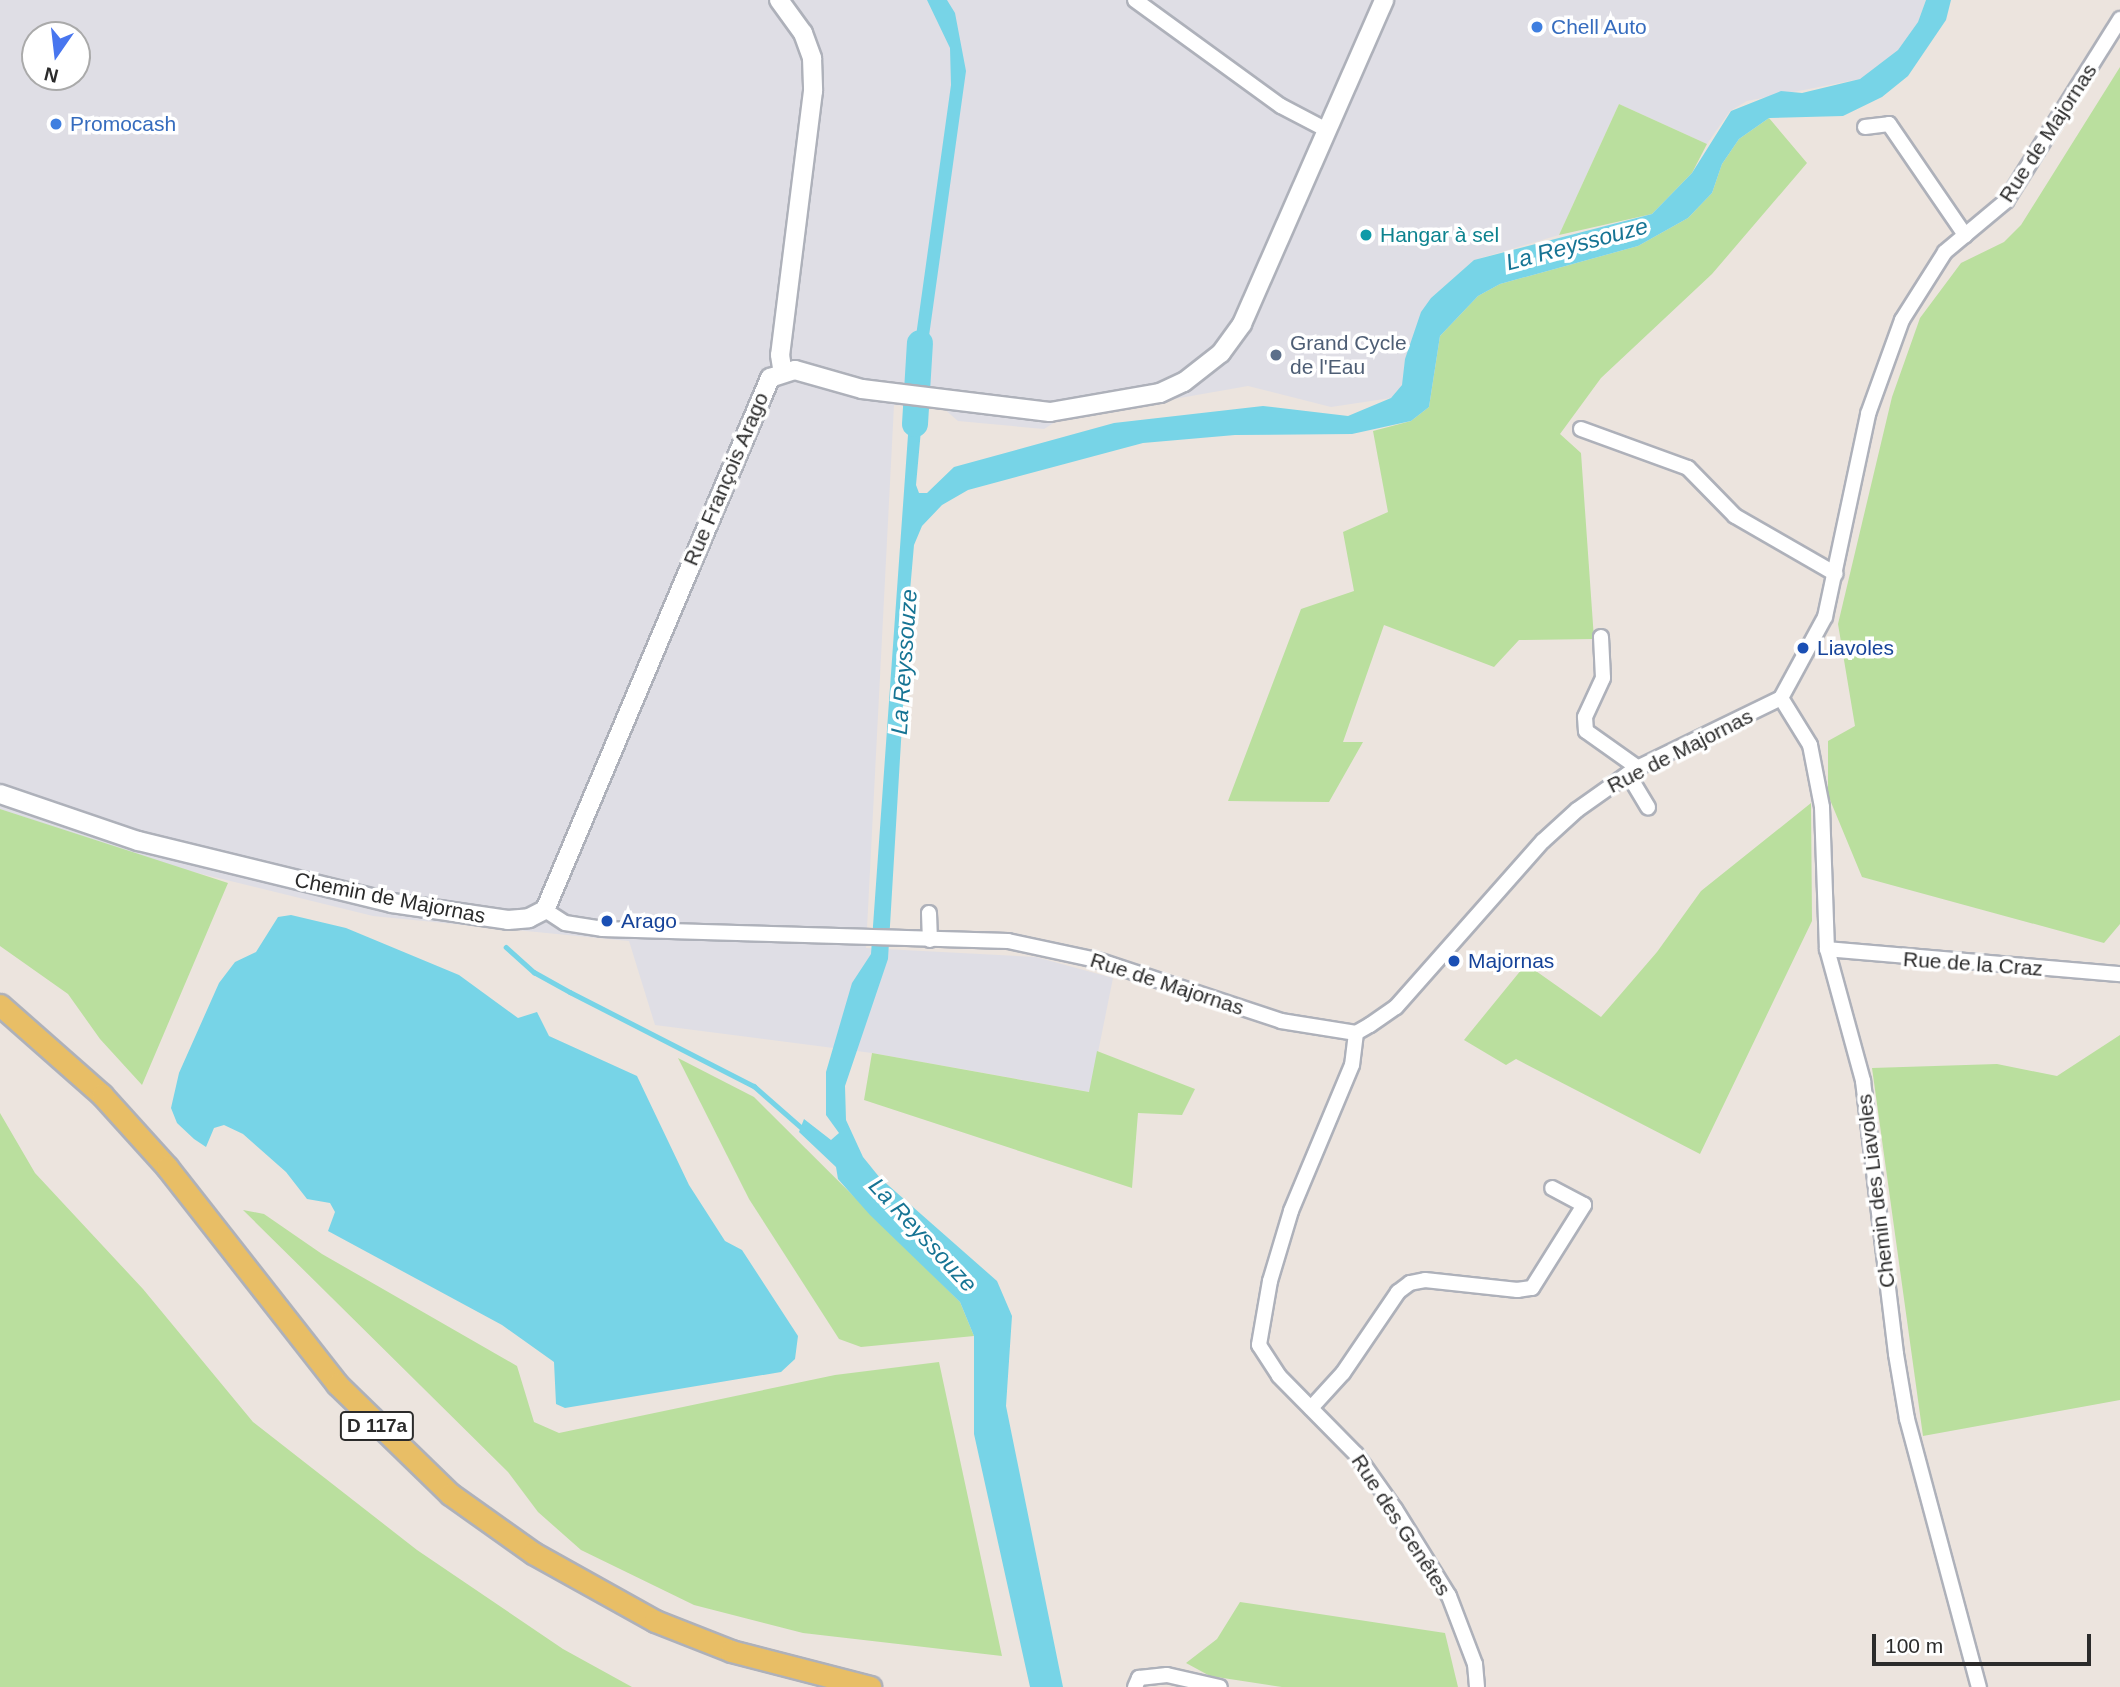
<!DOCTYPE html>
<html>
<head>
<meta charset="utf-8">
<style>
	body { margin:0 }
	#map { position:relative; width:2120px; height:1687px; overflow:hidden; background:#ece4de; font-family:Arial,sans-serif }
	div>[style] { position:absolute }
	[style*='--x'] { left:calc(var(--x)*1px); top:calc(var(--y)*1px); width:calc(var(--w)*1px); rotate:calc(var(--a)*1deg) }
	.industrial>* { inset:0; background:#dfdee5 }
	.green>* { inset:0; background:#badf9e }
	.water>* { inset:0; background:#77d4e7 }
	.stream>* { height:4.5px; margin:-2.25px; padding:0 2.25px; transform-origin:2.25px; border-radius:2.25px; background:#77d4e7 }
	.river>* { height:26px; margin:-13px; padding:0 13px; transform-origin:13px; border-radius:13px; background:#77d4e7 }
	.roads { filter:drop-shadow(2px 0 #aeb1ba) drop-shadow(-2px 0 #aeb1ba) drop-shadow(0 2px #aeb1ba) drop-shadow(0 -2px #aeb1ba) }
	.minor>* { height:14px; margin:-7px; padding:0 7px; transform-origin:7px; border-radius:7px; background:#fff }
	.tertiary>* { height:18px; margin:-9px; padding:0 9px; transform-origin:9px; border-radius:9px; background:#fff }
	.primary>* { height:21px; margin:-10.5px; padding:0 10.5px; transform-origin:10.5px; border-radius:10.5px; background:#e8be66 }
	.dots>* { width:19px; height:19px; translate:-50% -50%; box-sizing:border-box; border:4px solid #fff; border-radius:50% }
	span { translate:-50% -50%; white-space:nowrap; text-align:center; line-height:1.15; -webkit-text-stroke:7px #fff; paint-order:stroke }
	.shield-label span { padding:2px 5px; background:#fff; border:2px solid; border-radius:5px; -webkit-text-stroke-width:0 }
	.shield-label { font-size:19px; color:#2b2b2b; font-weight:700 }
	.shop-label { font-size:21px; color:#366cbe }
	.left { translate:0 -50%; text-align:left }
	.street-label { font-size:21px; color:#2b2b2b }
	.culture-label { font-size:21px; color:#0d838f }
	.service-label { font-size:21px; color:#4e5e75 }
	.transit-label { font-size:21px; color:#164399 }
	.water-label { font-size:23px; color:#167494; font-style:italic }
	.north { position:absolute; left:21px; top:21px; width:70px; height:70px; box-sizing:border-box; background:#fff; border:2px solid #aaa; border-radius:50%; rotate:194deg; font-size:19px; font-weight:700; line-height:28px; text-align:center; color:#2b2b2b }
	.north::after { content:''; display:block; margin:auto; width:24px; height:32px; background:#4876ef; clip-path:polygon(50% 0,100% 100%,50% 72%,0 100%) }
	.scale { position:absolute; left:1872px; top:1634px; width:219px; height:32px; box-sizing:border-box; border:4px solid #2b2b2b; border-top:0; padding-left:9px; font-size:21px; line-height:24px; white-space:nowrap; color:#2b2b2b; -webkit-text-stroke:5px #fff; paint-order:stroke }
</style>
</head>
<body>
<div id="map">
	<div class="industrial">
		<div style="clip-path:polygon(evenodd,0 0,1926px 0,1918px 22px,1898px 50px,1860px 79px,1747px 101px,1730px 111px,1707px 144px,1619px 104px,1559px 235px,1474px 260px,1431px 298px,1402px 385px,1391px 398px,1331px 407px,1248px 386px,1060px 419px,1044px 429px,958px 421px,943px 408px,894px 405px,866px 948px,1036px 957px,1113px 978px,1090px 1092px,872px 1053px,655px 1025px,629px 941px,373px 916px,177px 868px,0 809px,0 0,35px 35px,77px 35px,77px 77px,35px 77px,35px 35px)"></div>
	</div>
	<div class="green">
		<div style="clip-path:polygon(2120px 67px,2120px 924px,2104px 943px,1862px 877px,1828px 795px,1828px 741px,1855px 726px,1838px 624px,1892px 397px,1920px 318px,1961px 263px,2004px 242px,2021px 225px)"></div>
		<div style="clip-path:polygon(1619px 104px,1707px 144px,1692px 173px,1652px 214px,1559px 235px)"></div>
		<div style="clip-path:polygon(1769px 118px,1807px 163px,1712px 274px,1601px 378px,1560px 434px,1581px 453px,1594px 639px,1519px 640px,1494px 667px,1384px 625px,1343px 742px,1363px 742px,1329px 802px,1228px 801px,1301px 609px,1354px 591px,1343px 532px,1388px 512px,1373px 431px,1411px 421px,1429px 407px,1440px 336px,1478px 296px,1500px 284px,1638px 246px,1688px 218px,1712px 193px,1722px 164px,1739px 139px)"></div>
		<div style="clip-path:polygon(1811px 803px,1812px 921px,1700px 1154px,1516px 1059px,1506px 1065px,1464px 1040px,1526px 964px,1601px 1017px,1657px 952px,1701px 891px)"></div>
		<div style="clip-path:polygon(0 809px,228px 883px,142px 1085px,100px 1039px,68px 994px,0 946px)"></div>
		<div style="clip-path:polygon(2120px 1035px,2120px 1400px,1923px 1436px,1872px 1068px,1997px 1064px,2057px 1076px)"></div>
		<div style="clip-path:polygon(1097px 1051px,1195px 1089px,1182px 1115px,1138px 1113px,1132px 1188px,864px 1100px,872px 1053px,1089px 1092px)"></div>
		<div style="clip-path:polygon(678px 1058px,754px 1097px,960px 1302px,974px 1336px,861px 1347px,839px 1339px,749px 1199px)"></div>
		<div style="clip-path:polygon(0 1113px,35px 1173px,143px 1289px,253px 1422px,417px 1550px,563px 1649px,632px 1687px,0 1687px)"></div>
		<div style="clip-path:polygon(243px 1210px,264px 1214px,322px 1254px,517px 1366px,534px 1422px,559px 1433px,835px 1375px,939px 1362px,1002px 1656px,803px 1633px,694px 1605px,581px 1550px,538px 1512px,508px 1472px)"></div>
		<div style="clip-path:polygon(1240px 1602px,1445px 1633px,1458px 1687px,1282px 1687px,1210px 1676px,1186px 1663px,1217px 1639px)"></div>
	</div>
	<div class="water">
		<div style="clip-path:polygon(927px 0,947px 0,955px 13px,966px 71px,923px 379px,910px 379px,951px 85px,950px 48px)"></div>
		<div style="clip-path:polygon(1926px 0,1951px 0,1946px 20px,1908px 76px,1882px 97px,1843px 116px,1769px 118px,1739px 139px,1722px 164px,1712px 193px,1688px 218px,1638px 246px,1500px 284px,1478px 296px,1440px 336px,1429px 407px,1411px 421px,1352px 434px,1235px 435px,1143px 443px,968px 490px,942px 505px,922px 526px,914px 545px,910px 591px,888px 959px,845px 1086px,846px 1120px,863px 1157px,880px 1178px,997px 1281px,1012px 1316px,1006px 1406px,1063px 1687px,1030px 1687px,974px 1434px,974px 1336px,960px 1302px,870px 1215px,838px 1179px,836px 1167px,799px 1132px,804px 1119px,831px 1140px,839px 1133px,826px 1115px,826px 1072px,852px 983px,871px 954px,910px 407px,923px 408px,916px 485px,919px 493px,927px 493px,954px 467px,1114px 423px,1263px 406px,1348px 416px,1391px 398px,1402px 385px,1405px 359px,1421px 312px,1431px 298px,1474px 260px,1652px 214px,1692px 173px,1731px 111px,1781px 91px,1802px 93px,1860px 79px,1898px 50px,1918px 22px)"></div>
		<div style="clip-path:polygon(291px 915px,346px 928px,459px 975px,518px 1018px,537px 1012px,549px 1036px,637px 1076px,689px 1185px,725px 1241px,742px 1250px,798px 1336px,795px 1359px,781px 1372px,565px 1408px,556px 1404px,554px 1362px,502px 1325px,328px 1231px,335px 1212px,330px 1203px,307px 1199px,286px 1172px,243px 1134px,224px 1125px,214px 1128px,206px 1147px,194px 1139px,177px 1123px,171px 1108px,179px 1073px,219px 983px,235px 962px,256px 952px,278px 917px)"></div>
	</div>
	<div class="stream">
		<div style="--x:506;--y:947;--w:38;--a:42"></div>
		<div style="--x:534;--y:972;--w:41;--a:29.1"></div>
		<div style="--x:570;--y:992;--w:207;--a:27.1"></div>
		<div style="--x:754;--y:1086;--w:67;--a:41.3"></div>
	</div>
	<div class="river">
		<div style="--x:915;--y:424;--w:81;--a:-86.5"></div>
	</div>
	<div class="roads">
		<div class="minor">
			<div style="--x:1135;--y:0;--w:180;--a:36"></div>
			<div style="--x:1281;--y:106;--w:52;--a:27.6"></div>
			<div style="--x:1865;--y:127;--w:24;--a:-7"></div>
			<div style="--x:1889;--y:124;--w:135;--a:55.6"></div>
			<div style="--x:1581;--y:429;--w:114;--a:20"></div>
			<div style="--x:1688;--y:468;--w:67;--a:45.6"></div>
			<div style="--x:1735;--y:516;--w:116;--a:29.9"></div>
			<div style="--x:1601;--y:637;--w:41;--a:87.2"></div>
			<div style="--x:1603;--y:678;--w:43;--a:114.8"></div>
			<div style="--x:1585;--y:717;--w:14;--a:86"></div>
			<div style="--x:1586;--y:731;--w:64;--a:35.4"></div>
			<div style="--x:1781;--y:698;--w:55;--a:58.3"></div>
			<div style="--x:1810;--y:745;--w:63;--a:79"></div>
			<div style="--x:1822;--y:807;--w:142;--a:88"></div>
			<div style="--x:1827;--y:949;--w:137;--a:74.7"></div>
			<div style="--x:1863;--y:1081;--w:275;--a:83.1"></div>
			<div style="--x:1896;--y:1354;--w:66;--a:80.4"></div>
			<div style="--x:1907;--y:1419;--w:278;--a:75"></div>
			<div style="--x:1628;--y:774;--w:39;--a:59"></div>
			<div style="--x:545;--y:910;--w:24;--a:33"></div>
			<div style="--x:565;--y:923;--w:37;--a:9"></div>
			<div style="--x:602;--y:929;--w:406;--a:1.7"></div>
			<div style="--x:1008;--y:941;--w:91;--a:12.1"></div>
			<div style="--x:1097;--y:960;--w:194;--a:18.3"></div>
			<div style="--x:1281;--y:1021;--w:76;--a:9.1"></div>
			<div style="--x:1356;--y:1033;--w:16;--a:-30"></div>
			<div style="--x:1370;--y:1025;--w:32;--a:-35"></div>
			<div style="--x:1396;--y:1007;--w:222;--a:-48.5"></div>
			<div style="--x:1543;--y:841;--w:46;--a:-42.4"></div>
			<div style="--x:1577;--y:810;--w:71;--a:-35.3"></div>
			<div style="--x:1635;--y:769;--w:162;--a:-25.9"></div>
			<div style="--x:1781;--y:698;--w:92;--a:-61.5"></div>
			<div style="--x:1825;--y:617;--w:208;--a:-78"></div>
			<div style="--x:1868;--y:414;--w:100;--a:-70.1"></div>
			<div style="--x:1902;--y:320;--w:80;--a:-57.7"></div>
			<div style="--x:1945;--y:252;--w:80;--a:-39.9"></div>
			<div style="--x:2006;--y:201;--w:215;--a:-57.9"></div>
			<div style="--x:929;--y:913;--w:27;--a:88"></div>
			<div style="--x:1827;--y:949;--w:294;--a:4.9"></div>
			<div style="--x:1356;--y:1033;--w:32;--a:97"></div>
			<div style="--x:1352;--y:1065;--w:158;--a:112.7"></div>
			<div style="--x:1291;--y:1211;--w:73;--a:106.7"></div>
			<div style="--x:1270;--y:1281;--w:65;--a:99.8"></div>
			<div style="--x:1259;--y:1345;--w:37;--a:57"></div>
			<div style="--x:1279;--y:1376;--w:110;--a:45.4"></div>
			<div style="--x:1356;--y:1454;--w:67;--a:54.7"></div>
			<div style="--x:1395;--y:1509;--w:102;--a:58.2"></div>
			<div style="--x:1449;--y:1596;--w:73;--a:69.1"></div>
			<div style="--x:1475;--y:1664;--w:23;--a:85"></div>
			<div style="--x:1311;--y:1408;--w:47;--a:-47.6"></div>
			<div style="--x:1343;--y:1373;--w:98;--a:-55.8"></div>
			<div style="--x:1398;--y:1292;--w:15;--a:-37"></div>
			<div style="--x:1410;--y:1283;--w:15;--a:-11"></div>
			<div style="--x:1425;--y:1280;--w:93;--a:6.2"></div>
			<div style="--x:1517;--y:1290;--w:15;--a:-8"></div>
			<div style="--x:1532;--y:1288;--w:98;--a:-57.9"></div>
			<div style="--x:1584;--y:1205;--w:36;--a:-152"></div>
			<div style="--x:1135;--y:1687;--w:10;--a:-66"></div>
			<div style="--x:1139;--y:1678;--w:28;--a:-6"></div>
			<div style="--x:1167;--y:1675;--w:54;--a:12.8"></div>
		</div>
		<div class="tertiary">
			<div style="--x:779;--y:0;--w:41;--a:54"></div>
			<div style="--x:803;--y:33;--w:27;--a:70"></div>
			<div style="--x:812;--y:58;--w:33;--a:88"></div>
			<div style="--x:813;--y:91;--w:266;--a:97.1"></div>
			<div style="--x:780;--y:355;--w:18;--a:81"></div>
			<div style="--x:0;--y:794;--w:146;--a:18.8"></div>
			<div style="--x:138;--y:841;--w:261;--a:13.7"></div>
			<div style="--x:392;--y:903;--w:117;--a:8.3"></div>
			<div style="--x:508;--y:920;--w:21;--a:-5"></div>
			<div style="--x:529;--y:918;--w:18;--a:-27"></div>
			<div style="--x:545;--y:910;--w:578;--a:-67.07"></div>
			<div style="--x:770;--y:378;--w:26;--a:-18"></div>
			<div style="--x:795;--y:370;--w:70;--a:15.8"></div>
			<div style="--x:862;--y:389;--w:189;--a:7"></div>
			<div style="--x:1050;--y:412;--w:112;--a:-9.8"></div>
			<div style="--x:1160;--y:393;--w:26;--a:-25"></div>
			<div style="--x:1184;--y:382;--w:47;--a:-38.1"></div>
			<div style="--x:1221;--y:353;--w:36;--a:-54"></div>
			<div style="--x:1242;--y:324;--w:354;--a:-66.3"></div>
		</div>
		<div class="primary">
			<div style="--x:0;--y:1005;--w:136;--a:41.4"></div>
			<div style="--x:102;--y:1095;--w:97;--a:47.9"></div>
			<div style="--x:167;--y:1167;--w:276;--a:51.9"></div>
			<div style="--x:337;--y:1384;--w:158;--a:44.2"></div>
			<div style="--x:450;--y:1494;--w:102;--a:35.4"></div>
			<div style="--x:533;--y:1553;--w:140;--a:29.1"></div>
			<div style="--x:655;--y:1621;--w:82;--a:21.5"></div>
			<div style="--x:731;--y:1651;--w:144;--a:14.5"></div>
		</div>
	</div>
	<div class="dots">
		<div style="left:1537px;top:27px;background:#3f7fe0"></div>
		<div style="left:56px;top:124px;background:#3f7fe0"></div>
		<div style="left:1366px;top:235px;background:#0f9aa8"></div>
		<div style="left:1276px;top:355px;background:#5c6f8a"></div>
		<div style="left:1803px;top:648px;background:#1a4fb4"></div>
		<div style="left:607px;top:921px;background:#1a4fb4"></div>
		<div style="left:1454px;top:961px;background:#1a4fb4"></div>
	</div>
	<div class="shield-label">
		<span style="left:377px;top:1426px">D 117a</span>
	</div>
	<div class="shop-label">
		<span class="left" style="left:1551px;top:27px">Chell Auto</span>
		<span class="left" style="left:70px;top:124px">Promocash</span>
	</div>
	<div class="street-label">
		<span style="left:2048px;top:133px;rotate:-57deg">Rue de Majornas</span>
		<span style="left:726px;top:479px;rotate:-67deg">Rue François Arago</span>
		<span style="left:1680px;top:751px;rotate:-27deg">Rue de Majornas</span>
		<span style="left:390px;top:898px;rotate:11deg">Chemin de Majornas</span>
		<span style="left:1973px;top:964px;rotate:4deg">Rue de la Craz</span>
		<span style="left:1167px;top:984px;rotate:18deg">Rue de Majornas</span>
		<span style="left:1876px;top:1191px;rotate:-97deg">Chemin des Liavoles</span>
		<span style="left:1401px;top:1525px;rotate:57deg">Rue des Genêtes</span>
	</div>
	<div class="culture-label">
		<span class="left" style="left:1380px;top:235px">Hangar à sel</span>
	</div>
	<div class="service-label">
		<span class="left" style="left:1290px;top:355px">Grand Cycle<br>de l'Eau</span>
	</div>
	<div class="transit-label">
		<span class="left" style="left:1817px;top:648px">Liavoles</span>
		<span class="left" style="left:621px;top:921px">Arago</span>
		<span class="left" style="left:1468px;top:961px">Majornas</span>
	</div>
	<div class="water-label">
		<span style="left:1577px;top:244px;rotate:-15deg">La Reyssouze</span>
		<span style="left:904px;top:662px;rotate:-86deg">La Reyssouze</span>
		<span style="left:923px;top:1235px;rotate:47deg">La Reyssouze</span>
	</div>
	<div class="north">N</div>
	<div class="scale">100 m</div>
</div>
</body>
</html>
